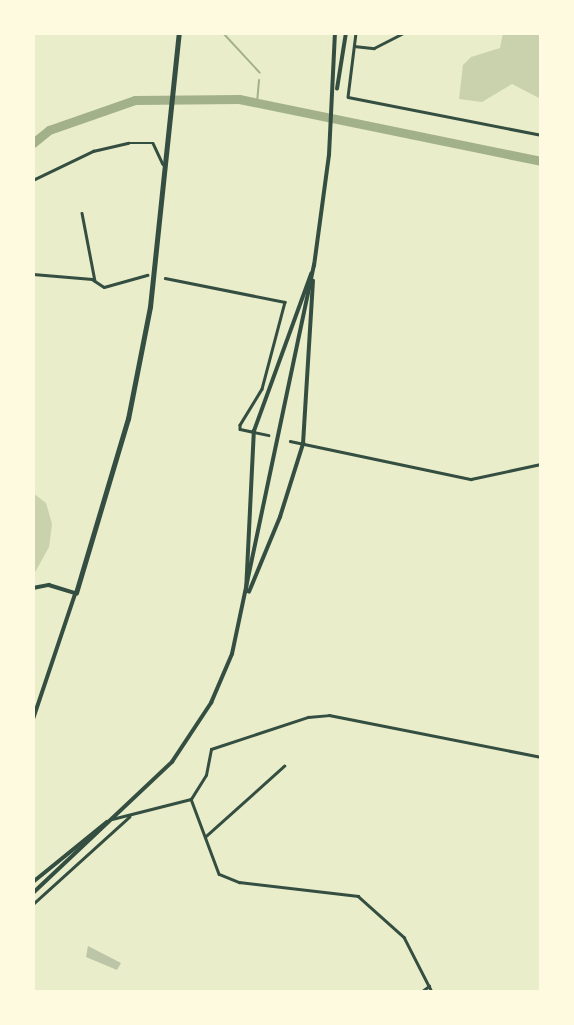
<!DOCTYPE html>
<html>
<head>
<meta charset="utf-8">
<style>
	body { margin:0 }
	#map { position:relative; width:574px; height:1025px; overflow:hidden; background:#e9edc9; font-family:Jost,sans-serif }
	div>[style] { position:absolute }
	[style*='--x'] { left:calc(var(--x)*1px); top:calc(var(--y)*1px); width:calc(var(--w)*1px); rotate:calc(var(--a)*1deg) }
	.green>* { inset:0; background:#cad2ad }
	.stream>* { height:2px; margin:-1px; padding:0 1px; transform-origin:1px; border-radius:1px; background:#a3b18a }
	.river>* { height:9px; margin:-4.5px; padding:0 4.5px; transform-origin:4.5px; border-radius:4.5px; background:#a3b18a }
	.building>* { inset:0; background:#bcc5a7 }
	.minor>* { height:2.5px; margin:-1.25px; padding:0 1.25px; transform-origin:1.25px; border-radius:1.25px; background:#344e41 }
	.tertiary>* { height:2.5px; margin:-1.25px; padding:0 1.25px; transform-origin:1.25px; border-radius:1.25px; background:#344e41 }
	.secondary>* { height:3.5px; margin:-1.75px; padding:0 1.75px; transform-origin:1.75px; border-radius:1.75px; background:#344e41 }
	.primary>* { height:3.5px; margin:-1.75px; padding:0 1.75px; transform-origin:1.75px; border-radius:1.75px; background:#344e41 }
	.motorway>* { height:4.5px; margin:-2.25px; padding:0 2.25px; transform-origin:2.25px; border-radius:2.25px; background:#344e41 }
	span { translate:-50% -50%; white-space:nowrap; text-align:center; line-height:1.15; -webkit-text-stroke:5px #fefae0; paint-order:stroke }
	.frame { position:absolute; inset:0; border:35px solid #fefae0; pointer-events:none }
</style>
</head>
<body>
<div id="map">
	<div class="green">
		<div style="clip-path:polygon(503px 33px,541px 33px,541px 99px,512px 84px,482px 102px,459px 99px,463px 65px,471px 57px,500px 48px)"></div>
		<div style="clip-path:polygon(33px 493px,46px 503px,52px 524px,49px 547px,33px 576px)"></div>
	</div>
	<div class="stream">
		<div style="--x:223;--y:33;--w:54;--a:47.2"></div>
		<div style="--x:257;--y:103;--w:23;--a:-85"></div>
	</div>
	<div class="river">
		<div style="--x:33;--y:143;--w:21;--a:-39"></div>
		<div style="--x:49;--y:130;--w:91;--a:-19.2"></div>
		<div style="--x:135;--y:100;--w:104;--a:-0.6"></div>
		<div style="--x:239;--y:99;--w:308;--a:11.6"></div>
	</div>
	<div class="building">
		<div style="clip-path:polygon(88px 946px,121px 963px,117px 970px,86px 957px)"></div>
	</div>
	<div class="minor">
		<div style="--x:356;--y:33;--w:64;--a:97.1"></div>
		<div style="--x:348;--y:97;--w:197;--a:11.1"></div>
		<div style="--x:354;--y:46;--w:20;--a:6"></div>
		<div style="--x:374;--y:48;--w:33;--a:-27"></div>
		<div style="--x:33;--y:180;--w:67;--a:-25.8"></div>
		<div style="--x:93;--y:151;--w:36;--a:-13"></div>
		<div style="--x:128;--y:143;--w:25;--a:0"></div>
		<div style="--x:153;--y:143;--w:23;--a:65"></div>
		<div style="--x:82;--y:213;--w:69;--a:79.2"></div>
		<div style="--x:33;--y:274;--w:59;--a:4.8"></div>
		<div style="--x:92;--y:279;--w:14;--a:34"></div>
		<div style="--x:104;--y:287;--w:45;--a:-15.6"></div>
		<div style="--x:165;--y:278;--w:122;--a:11.3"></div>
		<div style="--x:285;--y:302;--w:90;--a:104.8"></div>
		<div style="--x:262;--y:389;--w:42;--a:121.4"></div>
		<div style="--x:240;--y:425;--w:4;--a:90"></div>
		<div style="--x:240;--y:429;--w:29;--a:12"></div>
		<div style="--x:290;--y:441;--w:185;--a:11.9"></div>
		<div style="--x:471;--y:479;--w:72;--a:-12.1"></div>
		<div style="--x:112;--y:819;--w:81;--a:-14.2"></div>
		<div style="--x:191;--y:799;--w:28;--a:-58"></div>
		<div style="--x:206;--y:775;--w:26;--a:-79"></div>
		<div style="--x:211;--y:749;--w:102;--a:-18.3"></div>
		<div style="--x:308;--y:717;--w:21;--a:-5"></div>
		<div style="--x:329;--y:715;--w:216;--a:11.2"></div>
		<div style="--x:206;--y:836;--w:105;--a:-41.9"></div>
		<div style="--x:421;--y:992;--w:10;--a:-37"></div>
	</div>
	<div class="tertiary">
		<div style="--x:191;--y:799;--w:80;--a:69.5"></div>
		<div style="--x:219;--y:874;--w:22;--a:22"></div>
		<div style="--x:239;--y:882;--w:120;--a:6.7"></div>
		<div style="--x:358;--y:896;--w:62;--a:41.7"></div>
		<div style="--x:404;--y:937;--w:62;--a:63"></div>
		<div style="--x:33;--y:904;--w:130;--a:-42.2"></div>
	</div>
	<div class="secondary">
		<div style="--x:33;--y:588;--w:16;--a:-11"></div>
		<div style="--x:49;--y:585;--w:28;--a:17"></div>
		<div style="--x:76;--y:593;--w:135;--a:108.6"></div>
	</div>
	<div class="primary">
		<div style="--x:337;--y:89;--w:57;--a:-80.9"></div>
		<div style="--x:246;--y:592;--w:161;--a:-87.2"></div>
		<div style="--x:254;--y:431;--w:167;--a:-70"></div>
		<div style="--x:249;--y:592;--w:81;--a:-67.5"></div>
		<div style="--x:280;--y:517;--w:77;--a:-72.5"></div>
		<div style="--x:303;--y:444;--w:163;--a:-86.5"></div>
		<div style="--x:33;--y:882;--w:95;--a:-39"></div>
		<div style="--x:33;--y:893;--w:191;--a:-43.3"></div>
		<div style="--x:172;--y:762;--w:71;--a:-56.5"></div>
		<div style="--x:211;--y:703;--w:53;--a:-66.8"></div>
		<div style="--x:232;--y:654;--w:397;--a:-78.1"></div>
		<div style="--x:314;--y:266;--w:112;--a:-82.3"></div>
		<div style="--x:329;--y:155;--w:122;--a:-87.2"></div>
	</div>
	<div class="motorway">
		<div style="--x:76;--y:593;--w:182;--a:-73.4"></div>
		<div style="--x:128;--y:419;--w:114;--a:-78.9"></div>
		<div style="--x:150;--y:307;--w:276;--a:-84"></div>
	</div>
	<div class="frame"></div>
</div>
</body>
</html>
